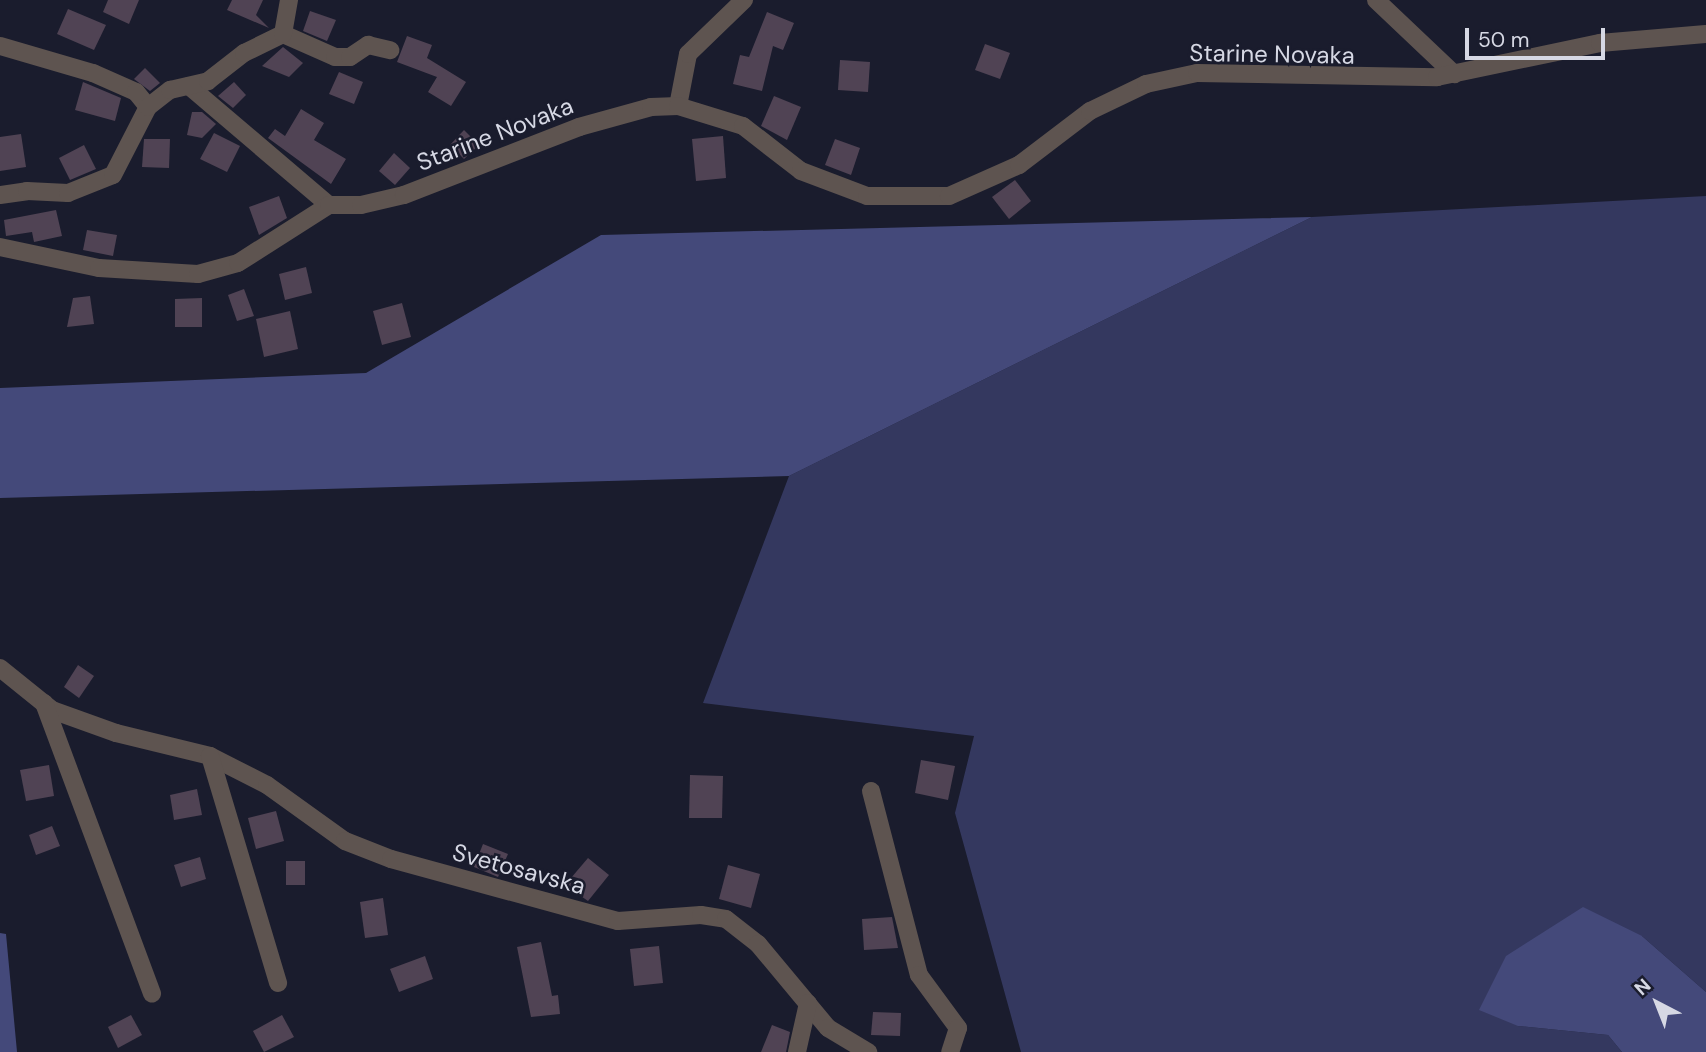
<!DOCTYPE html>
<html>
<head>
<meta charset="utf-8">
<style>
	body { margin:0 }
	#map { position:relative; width:1706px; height:1052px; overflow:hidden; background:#1a1c2d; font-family:"DM Sans",sans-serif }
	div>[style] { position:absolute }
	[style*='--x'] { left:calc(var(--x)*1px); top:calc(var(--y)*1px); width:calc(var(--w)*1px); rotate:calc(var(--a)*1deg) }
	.green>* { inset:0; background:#34385f }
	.forest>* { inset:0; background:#44497a }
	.building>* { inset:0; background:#504354 }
	.minor>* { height:18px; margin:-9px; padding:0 9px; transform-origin:9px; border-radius:9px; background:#5e5450 }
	span { translate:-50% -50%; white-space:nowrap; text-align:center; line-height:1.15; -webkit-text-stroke:5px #1a1c2d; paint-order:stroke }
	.street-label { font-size:24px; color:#d6d8e4 }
	.north { position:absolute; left:1622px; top:968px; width:70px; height:70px; -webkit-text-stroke:5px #1a1c2d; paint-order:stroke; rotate:318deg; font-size:19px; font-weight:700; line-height:28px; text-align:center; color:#d6d8e4 }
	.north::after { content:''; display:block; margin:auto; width:24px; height:32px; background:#d6d8e4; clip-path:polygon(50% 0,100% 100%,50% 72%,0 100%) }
	.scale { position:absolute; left:1465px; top:28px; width:140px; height:32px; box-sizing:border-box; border:4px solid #d6d8e4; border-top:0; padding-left:9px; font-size:21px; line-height:24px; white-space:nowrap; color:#d6d8e4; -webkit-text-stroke:5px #1a1c2d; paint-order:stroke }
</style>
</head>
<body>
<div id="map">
	<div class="green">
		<div style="clip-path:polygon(1706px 196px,1706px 992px,1642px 936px,1518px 1026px,1608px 1035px,1622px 1052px,1021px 1052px,955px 813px,974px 736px,703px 703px,789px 476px,1312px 217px)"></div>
	</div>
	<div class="forest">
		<div style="clip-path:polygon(1312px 217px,789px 476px,0 498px,0 388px,366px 373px,601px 235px)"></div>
		<div style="clip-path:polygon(1583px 907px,1642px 936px,1706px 992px,1706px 1052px,1622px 1052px,1608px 1035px,1518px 1026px,1479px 1010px,1506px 956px)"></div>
		<div style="clip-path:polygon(0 933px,6px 934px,17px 1052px,0 1052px)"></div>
	</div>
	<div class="building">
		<div style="clip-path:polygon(108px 0,139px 0,129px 24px,103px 12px)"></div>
		<div style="clip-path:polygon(232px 0,263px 0,256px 15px,269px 28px,227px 10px)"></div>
		<div style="clip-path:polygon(68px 9px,106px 25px,94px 50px,57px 34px)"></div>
		<div style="clip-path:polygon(310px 11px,336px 20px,327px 41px,303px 31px)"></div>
		<div style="clip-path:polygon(767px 12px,794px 23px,783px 50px,773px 46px,762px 91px,733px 84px,740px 55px,749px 57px)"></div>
		<div style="clip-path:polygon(407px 36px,432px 45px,427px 58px,466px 82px,451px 106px,428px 92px,437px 77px,397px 62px)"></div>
		<div style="clip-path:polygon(985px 44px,1010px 53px,1000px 79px,975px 70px)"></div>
		<div style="clip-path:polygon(283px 47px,303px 63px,289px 77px,262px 66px)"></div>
		<div style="clip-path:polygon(840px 60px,870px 62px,868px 92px,838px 90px)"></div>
		<div style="clip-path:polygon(145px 68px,160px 83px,150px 91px,134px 79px)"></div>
		<div style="clip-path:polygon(339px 72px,363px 82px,354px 104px,329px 94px)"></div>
		<div style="clip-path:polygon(83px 82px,121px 98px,115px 121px,75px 110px)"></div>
		<div style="clip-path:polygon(234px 82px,246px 95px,233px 108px,218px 96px)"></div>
		<div style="clip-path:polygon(774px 96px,801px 107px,787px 140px,761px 126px)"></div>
		<div style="clip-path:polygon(301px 109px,324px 123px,314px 140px,346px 159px,331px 184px,268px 138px,275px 129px,285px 136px)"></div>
		<div style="clip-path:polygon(192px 112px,202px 112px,216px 124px,202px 138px,187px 135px)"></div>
		<div style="clip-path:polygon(464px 130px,479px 145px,464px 159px,450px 145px)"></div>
		<div style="clip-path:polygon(214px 133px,240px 146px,227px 172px,200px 159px)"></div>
		<div style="clip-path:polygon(21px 134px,26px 167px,0 171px,0 137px)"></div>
		<div style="clip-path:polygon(723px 136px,726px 178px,696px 181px,692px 139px)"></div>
		<div style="clip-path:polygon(144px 139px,170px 139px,169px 168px,142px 167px)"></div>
		<div style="clip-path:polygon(835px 139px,860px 148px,851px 175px,825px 165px)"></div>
		<div style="clip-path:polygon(84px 145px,96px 169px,70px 180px,59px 158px)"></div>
		<div style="clip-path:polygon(394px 153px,410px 168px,395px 185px,379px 171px)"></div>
		<div style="clip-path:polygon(1015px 180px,1031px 201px,1009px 219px,992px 197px)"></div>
		<div style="clip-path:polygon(279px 196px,287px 218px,259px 235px,249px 207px)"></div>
		<div style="clip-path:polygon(56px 210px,62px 236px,34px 242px,32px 232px,6px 236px,4px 220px)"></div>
		<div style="clip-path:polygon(87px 230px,117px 235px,113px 256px,83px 250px)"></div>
		<div style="clip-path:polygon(306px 267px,312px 293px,285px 300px,279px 274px)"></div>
		<div style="clip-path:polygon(244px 289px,254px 316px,237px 321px,228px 295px)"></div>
		<div style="clip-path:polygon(90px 296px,94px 324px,67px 327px,73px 298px)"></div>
		<div style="clip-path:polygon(202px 298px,202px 327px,175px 327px,175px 299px)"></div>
		<div style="clip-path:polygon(402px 303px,411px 337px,382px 345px,373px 311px)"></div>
		<div style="clip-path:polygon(290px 311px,298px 349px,264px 357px,256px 319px)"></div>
		<div style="clip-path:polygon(78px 665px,94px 676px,79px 698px,64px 687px)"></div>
		<div style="clip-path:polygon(921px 760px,955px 766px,948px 800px,915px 793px)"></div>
		<div style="clip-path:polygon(49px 765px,54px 796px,26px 801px,20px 770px)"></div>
		<div style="clip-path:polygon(690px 775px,723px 776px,722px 818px,689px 818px)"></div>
		<div style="clip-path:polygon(197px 789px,202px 815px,174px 820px,170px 795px)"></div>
		<div style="clip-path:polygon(276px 811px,284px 841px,256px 849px,248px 818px)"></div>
		<div style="clip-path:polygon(52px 826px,60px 846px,36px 855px,29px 835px)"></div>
		<div style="clip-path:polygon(483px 844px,508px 854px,498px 877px,474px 867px)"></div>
		<div style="clip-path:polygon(200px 857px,206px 879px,181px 887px,174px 865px)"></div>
		<div style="clip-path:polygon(588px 858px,609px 875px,588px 901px,565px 885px)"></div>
		<div style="clip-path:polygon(286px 861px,305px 861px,305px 885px,286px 885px)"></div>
		<div style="clip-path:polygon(728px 865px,760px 874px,751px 908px,719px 899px)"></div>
		<div style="clip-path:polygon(383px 898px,388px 935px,365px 938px,360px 902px)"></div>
		<div style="clip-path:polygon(892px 917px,898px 948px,864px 950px,862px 919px)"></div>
		<div style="clip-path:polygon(541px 942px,552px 996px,558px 995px,560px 1014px,531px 1017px,517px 947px)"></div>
		<div style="clip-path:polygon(659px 946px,663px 983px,634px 986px,630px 949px)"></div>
		<div style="clip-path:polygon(425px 956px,433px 979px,399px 992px,390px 969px)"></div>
		<div style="clip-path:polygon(873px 1012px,901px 1013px,900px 1036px,871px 1035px)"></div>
		<div style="clip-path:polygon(131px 1015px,142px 1035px,118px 1048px,108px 1027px)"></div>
		<div style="clip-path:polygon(282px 1015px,294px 1037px,264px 1052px,253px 1031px)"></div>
		<div style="clip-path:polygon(772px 1025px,790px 1032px,786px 1052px,761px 1052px)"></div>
	</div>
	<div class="minor">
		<div style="--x:1376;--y:0;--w:108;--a:43.5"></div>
		<div style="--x:283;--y:34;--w:57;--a:23.9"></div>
		<div style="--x:335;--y:57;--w:15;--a:0"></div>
		<div style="--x:350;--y:57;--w:22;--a:-34"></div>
		<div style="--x:368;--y:45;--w:23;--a:13"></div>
		<div style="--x:0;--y:46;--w:97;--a:16.2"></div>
		<div style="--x:93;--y:73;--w:47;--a:23.8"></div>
		<div style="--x:136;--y:92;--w:19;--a:51"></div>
		<div style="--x:189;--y:86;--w:184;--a:40.4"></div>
		<div style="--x:678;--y:106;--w:53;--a:-79.1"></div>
		<div style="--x:688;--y:54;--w:78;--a:-44"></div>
		<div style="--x:0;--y:195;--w:27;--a:-8"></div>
		<div style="--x:27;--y:191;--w:41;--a:2.8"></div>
		<div style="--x:68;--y:193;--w:48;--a:-21.8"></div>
		<div style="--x:113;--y:175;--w:76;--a:-62.8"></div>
		<div style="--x:148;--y:107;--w:28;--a:-38"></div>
		<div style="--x:170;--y:90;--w:39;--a:-13"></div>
		<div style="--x:208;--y:81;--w:46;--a:-37.9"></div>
		<div style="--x:244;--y:53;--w:43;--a:-26"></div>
		<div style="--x:283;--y:34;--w:35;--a:-80"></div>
		<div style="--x:0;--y:247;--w:101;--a:12"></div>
		<div style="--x:99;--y:268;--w:99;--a:3.5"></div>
		<div style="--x:198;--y:274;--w:41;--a:-15.4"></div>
		<div style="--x:238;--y:263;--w:108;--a:-32.5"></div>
		<div style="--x:329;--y:205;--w:32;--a:0"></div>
		<div style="--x:361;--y:205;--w:44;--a:-13.1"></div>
		<div style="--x:404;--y:195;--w:188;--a:-21.2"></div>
		<div style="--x:579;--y:127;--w:75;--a:-15.5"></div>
		<div style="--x:651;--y:107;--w:27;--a:-2"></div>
		<div style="--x:678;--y:106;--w:68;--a:17.1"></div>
		<div style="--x:743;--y:126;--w:73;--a:37.8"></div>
		<div style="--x:801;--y:171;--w:71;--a:20.7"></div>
		<div style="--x:867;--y:196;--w:82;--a:0"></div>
		<div style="--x:949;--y:196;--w:77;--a:-23.9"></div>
		<div style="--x:1019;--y:165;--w:89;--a:-37.3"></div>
		<div style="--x:1090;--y:111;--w:62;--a:-25.7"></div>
		<div style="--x:1146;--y:84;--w:52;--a:-12.2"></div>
		<div style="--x:1197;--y:73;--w:240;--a:1"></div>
		<div style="--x:1437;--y:77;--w:167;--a:-11.8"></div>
		<div style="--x:1600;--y:43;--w:106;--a:-4.9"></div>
		<div style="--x:0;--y:668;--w:67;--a:38.9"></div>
		<div style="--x:52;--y:710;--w:68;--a:19.8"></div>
		<div style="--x:116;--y:733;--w:97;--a:13.7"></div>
		<div style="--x:210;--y:756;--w:64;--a:27"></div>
		<div style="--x:267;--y:785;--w:96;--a:35.7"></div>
		<div style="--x:345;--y:841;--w:49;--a:21.4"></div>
		<div style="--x:391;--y:859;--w:235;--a:15.3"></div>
		<div style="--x:618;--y:921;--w:83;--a:-4.1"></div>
		<div style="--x:701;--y:915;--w:25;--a:9"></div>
		<div style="--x:726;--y:919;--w:41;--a:38"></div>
		<div style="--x:758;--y:944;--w:109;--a:50.2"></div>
		<div style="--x:828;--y:1028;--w:47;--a:31"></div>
		<div style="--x:44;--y:703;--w:310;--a:69.6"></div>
		<div style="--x:210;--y:756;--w:237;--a:73.3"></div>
		<div style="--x:871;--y:791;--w:190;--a:75.4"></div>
		<div style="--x:919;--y:975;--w:66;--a:53.7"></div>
		<div style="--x:958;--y:1028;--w:25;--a:108"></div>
		<div style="--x:797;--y:1052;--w:50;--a:-77.3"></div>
	</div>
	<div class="street-label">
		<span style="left:1272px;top:54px;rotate:1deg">Starine Novaka</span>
		<span style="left:495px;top:134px;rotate:-21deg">Starine Novaka</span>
		<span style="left:519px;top:869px;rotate:15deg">Svetosavska</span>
	</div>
	<div class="north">N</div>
	<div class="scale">50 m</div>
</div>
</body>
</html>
